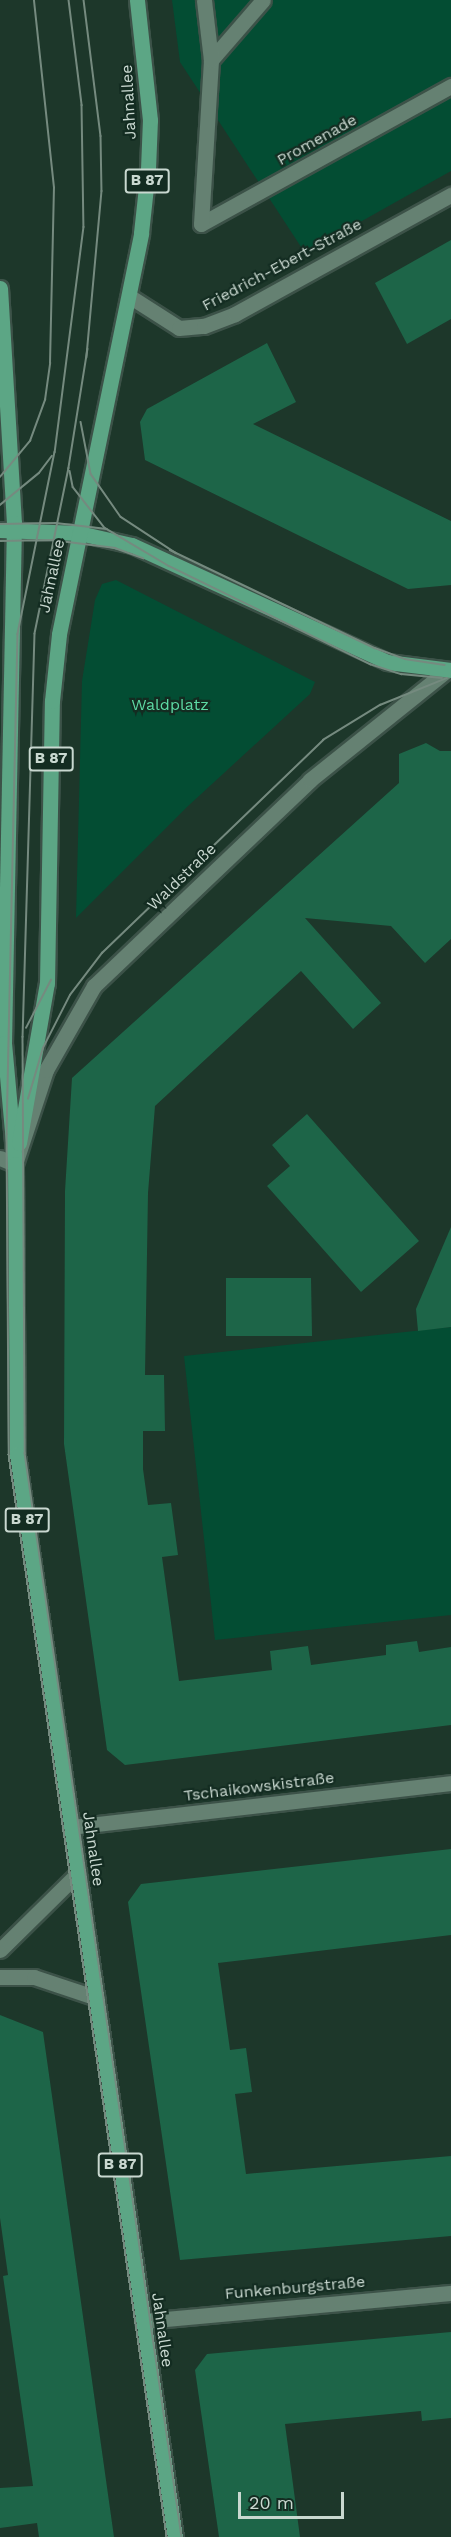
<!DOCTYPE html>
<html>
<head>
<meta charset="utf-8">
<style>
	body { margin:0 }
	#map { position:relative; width:451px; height:2537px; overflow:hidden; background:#1d372a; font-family:"Work Sans",sans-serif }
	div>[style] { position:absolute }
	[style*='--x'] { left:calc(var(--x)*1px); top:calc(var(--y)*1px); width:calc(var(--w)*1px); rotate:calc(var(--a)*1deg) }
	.green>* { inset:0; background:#034d33 }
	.building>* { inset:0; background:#1d6548 }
	.roads { filter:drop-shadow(2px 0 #3c5248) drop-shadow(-2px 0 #3c5248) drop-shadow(0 2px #3c5248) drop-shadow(0 -2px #3c5248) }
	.minor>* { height:15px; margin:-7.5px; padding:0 7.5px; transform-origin:7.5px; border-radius:7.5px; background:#658172 }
	.major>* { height:15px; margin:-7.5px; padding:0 7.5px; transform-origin:7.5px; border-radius:7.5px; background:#5ca685 }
	.tram>* { height:1.5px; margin:-0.75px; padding:0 0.75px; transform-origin:0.75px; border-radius:0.75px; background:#758a7f }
	span { translate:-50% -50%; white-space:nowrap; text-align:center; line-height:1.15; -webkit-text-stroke:4.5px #132c21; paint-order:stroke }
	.shield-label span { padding:2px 4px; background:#132c21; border:2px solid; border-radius:4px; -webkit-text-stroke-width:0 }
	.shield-label { font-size:15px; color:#c9d8d0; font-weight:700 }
	.street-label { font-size:16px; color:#c9d8d0 }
	.park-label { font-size:16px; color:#5edba5 }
	.scale { position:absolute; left:238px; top:2492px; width:106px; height:27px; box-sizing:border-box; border:3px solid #c9d8d0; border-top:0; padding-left:8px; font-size:18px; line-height:21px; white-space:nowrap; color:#c9d8d0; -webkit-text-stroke:4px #132c21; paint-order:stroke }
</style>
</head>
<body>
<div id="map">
	<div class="green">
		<div style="clip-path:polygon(172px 0,451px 0,451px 171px,305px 253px,180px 62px)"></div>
		<div style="clip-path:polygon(116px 580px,315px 682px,310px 694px,187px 807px,76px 918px,82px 681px,95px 600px,102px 584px)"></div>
		<div style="clip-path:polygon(451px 1327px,451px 1615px,215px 1640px,184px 1356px)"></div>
	</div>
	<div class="building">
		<div style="clip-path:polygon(451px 240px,451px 319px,407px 344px,375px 283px)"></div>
		<div style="clip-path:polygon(267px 343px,296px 402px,253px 424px,451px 521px,451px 585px,408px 589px,145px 460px,140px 422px,147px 409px)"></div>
		<div style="clip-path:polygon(426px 743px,440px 751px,451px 751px,451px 939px,425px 963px,391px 926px,305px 918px,381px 1003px,353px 1029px,301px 971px,155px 1106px,148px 1193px,145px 1375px,164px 1375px,165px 1431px,143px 1431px,143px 1469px,148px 1505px,171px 1503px,178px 1555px,162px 1557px,179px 1681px,272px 1670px,270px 1651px,308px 1646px,311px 1665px,386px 1655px,386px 1645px,417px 1641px,419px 1652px,451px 1647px,451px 1725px,125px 1765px,107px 1750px,64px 1444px,65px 1191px,72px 1078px,399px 783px,399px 754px)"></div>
		<div style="clip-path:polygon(307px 1114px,419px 1241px,361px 1292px,267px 1186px,290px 1166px,272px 1145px)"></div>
		<div style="clip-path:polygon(451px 1227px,451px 1327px,418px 1331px,416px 1309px)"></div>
		<div style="clip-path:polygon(226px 1278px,311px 1278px,312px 1336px,226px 1336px)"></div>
		<div style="clip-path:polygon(451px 1849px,451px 1935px,218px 1963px,230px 2050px,246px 2048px,252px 2092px,235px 2094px,246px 2174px,451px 2156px,451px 2236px,180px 2260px,128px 1902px,141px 1884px)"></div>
		<div style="clip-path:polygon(0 2015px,43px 2032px,114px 2537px,39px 2537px,37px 2523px,0 2528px,0 2488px,33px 2486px,3px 2276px,8px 2275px,0 2218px)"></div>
		<div style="clip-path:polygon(451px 2332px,451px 2418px,422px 2421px,421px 2411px,285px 2424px,300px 2537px,219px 2537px,195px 2370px,207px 2354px)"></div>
	</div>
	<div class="roads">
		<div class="minor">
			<div style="--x:211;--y:60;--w:79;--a:-49.1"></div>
			<div style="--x:201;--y:224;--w:286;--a:-28.9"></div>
			<div style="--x:201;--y:224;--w:164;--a:-86.5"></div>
			<div style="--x:211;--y:60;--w:60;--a:-96.7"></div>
			<div style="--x:129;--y:296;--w:59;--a:32.6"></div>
			<div style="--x:179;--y:328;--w:25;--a:-5"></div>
			<div style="--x:204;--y:326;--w:33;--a:-21"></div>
			<div style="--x:235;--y:314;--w:247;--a:-28.9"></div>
			<div style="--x:0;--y:1158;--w:16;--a:22"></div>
			<div style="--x:15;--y:1164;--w:99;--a:-71.7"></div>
			<div style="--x:46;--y:1070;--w:97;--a:-60.3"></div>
			<div style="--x:94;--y:986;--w:298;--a:-43.6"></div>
			<div style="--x:310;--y:780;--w:174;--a:-38.7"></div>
			<div style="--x:71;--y:1827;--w:383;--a:-6.6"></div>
			<div style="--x:0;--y:1950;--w:110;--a:-44.6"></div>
			<div style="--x:0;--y:1977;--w:34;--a:0"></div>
			<div style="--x:34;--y:1977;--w:66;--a:18.4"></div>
			<div style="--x:143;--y:2321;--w:309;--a:-5.2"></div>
		</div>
		<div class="major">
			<div style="--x:0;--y:288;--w:235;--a:86.6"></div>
			<div style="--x:14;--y:523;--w:520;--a:91.1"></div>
			<div style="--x:4;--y:1043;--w:121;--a:84.8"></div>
			<div style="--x:15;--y:1164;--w:290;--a:89.6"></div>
			<div style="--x:17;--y:1454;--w:1094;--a:81.7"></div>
			<div style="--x:0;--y:530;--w:79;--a:2.2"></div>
			<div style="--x:79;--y:533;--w:54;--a:12.8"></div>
			<div style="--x:132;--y:545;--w:281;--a:24.6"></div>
			<div style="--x:387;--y:662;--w:64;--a:7.1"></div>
			<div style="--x:19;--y:1143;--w:162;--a:-80.1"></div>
			<div style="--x:47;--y:983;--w:282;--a:-89"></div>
			<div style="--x:52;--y:701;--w:67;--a:-84"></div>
			<div style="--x:59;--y:634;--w:409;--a:-78.4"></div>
			<div style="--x:141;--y:233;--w:64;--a:-83.8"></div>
			<div style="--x:148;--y:169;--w:49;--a:-87.7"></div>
			<div style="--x:150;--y:120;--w:121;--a:-96.2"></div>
		</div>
	</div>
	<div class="tram">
		<div style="--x:69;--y:0;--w:106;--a:82.9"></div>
		<div style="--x:82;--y:105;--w:122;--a:89.1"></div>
		<div style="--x:84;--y:227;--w:227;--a:97.3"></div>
		<div style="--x:55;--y:452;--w:186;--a:101.5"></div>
		<div style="--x:18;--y:634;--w:500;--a:91.26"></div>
		<div style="--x:7;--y:1134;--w:321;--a:89.6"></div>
		<div style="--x:9;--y:1455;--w:1093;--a:81.69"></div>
		<div style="--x:84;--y:0;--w:137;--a:82.9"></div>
		<div style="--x:101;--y:136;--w:55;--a:89"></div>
		<div style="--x:102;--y:191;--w:167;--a:95.2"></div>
		<div style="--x:88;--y:349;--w:121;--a:99.1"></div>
		<div style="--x:69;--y:468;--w:169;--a:101.6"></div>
		<div style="--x:35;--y:634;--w:403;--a:91.7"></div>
		<div style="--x:23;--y:1037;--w:416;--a:89.7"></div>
		<div style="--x:25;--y:1453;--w:1095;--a:81.76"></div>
		<div style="--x:81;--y:422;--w:53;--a:79.1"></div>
		<div style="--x:91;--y:474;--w:52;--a:55.1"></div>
		<div style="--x:121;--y:517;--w:66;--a:33.2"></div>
		<div style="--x:70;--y:471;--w:16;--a:79"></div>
		<div style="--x:73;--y:487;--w:52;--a:52"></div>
		<div style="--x:105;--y:528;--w:74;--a:30.7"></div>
		<div style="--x:169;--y:566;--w:224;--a:26"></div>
		<div style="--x:370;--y:664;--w:33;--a:18"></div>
		<div style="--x:401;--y:674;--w:41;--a:5.6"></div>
		<div style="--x:0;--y:477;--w:47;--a:-50.2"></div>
		<div style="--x:30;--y:441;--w:44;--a:-69.9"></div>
		<div style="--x:45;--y:400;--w:37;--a:-82"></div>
		<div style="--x:50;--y:363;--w:175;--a:-88.7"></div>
		<div style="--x:54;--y:188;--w:189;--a:-96.1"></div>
		<div style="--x:0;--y:505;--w:50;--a:-39.4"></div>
		<div style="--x:39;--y:473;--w:21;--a:-53"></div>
		<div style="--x:0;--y:524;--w:56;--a:-1"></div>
		<div style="--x:56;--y:523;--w:51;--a:6.7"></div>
		<div style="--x:0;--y:541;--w:52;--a:-1.1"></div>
		<div style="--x:52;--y:540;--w:64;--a:7.2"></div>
		<div style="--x:115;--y:548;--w:30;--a:20"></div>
		<div style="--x:170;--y:550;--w:227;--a:25.6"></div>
		<div style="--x:375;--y:648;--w:32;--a:20"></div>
		<div style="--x:405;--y:659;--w:40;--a:8.5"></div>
		<div style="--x:26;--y:1028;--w:54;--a:-62.5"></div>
		<div style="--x:28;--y:1099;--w:53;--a:-73.6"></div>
		<div style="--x:43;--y:1048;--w:59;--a:-63"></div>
		<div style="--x:70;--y:995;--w:53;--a:-52.7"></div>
		<div style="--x:102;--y:953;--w:307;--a:-43.9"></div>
		<div style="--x:323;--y:740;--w:67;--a:-31.6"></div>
		<div style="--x:380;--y:705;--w:72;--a:-21.9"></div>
	</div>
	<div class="shield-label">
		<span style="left:147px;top:181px">B 87</span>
		<span style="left:51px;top:759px">B 87</span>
		<span style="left:27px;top:1520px">B 87</span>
		<span style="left:120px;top:2165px">B 87</span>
	</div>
	<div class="street-label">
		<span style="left:129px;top:102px;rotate:-93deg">Jahnallee</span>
		<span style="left:317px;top:140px;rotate:-29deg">Promenade</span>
		<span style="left:282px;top:265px;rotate:-28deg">Friedrich-Ebert-Straße</span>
		<span style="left:52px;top:576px;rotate:-78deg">Jahnallee</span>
		<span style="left:182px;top:877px;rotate:-44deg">Waldstraße</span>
		<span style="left:259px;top:1787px;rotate:-7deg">Tschaikowskistraße</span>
		<span style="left:93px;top:1849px;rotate:82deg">Jahnallee</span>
		<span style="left:295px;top:2288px;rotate:-5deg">Funkenburgstraße</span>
		<span style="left:162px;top:2330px;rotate:82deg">Jahnallee</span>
	</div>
	<div class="park-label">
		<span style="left:170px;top:705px">Waldplatz</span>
	</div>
	<div class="scale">20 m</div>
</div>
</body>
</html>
